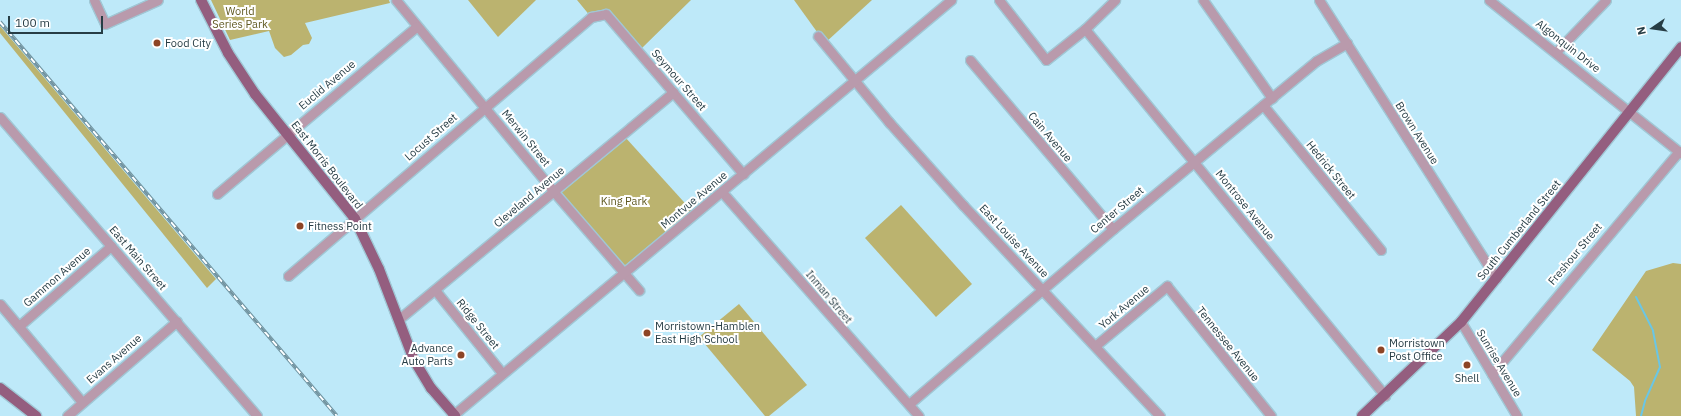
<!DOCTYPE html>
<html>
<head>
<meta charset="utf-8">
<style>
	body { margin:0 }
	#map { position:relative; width:1681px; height:416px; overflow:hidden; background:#bee9f9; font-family:"IBM Plex Sans",sans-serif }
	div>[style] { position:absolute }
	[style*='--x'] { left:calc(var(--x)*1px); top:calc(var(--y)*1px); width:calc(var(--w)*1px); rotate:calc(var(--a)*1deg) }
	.green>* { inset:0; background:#bbb36f }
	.stream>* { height:2px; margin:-1px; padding:0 1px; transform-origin:1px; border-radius:1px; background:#6ac6e5 }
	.roads { filter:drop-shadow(1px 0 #a0c7d5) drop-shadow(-1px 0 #a0c7d5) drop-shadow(0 1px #a0c7d5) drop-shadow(0 -1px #a0c7d5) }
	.minor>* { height:9px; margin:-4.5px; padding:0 4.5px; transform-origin:4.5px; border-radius:4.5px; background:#b99aac }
	.major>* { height:10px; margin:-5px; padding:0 5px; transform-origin:5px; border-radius:5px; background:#945e7f }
	.rail>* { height:3.5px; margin-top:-1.75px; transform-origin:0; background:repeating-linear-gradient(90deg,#fff 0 6px,#71929e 0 12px); box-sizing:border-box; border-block:1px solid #71929e }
	.dots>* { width:11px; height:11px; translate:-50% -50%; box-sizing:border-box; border:2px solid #fff; border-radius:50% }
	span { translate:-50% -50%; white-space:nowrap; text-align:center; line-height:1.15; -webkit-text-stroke:4px #fff; paint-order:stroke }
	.park-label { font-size:11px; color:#605921 }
	.poi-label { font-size:11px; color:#273d45 }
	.left { translate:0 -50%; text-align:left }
	.right { translate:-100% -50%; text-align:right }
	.street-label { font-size:11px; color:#273d45 }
	.north { position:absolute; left:1633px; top:8px; width:40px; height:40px; -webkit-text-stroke:3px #fff; paint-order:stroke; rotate:257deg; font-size:11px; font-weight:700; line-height:16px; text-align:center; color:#273d45 }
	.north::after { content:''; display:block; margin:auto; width:14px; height:18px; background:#273d45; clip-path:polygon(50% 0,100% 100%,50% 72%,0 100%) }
	.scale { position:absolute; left:8px; top:16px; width:95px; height:18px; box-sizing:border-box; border:2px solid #273d45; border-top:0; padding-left:5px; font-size:12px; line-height:14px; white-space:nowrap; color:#273d45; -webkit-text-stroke:3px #fff; paint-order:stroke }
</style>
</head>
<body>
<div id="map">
	<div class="green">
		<div style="clip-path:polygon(211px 0,389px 0,390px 3px,305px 23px,312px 38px,309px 44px,303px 45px,291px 55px,284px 57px,275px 48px,269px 31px,230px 40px)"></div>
		<div style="clip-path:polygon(468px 0,536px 0,498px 37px)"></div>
		<div style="clip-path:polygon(577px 0,691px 0,642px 48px,606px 14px,591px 17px)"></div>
		<div style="clip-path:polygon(794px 0,872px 0,825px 43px)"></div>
		<div style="clip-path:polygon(0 26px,216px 279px,207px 288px,0 33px)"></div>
		<div style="clip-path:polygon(625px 137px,693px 212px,625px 269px,560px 191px)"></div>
		<div style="clip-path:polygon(901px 205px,972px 284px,936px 317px,865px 238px)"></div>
		<div style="clip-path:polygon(1673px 263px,1681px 264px,1681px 416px,1636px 416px,1634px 387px,1630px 381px,1592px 350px,1646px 271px)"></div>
		<div style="clip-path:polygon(739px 304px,807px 385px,769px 416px,765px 416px,699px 337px)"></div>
	</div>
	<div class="stream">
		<div style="--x:1636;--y:297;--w:38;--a:63"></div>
		<div style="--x:1653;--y:331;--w:37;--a:79"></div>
		<div style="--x:1660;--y:367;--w:37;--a:114"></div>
		<div style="--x:1645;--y:401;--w:16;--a:105"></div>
	</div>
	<div class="roads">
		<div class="minor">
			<div style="--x:94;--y:0;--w:26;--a:65"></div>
			<div style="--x:105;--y:24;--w:58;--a:-24.4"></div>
			<div style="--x:396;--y:0;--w:249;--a:50.5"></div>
			<div style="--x:554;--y:192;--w:130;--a:49.1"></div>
			<div style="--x:999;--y:0;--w:76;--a:51.9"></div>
			<div style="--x:1046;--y:60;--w:50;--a:-38.5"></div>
			<div style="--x:1085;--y:29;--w:42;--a:-44"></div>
			<div style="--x:1203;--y:0;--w:120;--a:54.9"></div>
			<div style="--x:1319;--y:0;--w:330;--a:57.5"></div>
			<div style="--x:1489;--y:0;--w:246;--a:38.6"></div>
			<div style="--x:1085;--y:29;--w:474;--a:50.7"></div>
			<div style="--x:818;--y:36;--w:112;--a:50.5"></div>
			<div style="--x:889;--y:122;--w:111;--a:48.3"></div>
			<div style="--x:963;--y:205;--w:289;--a:47"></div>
			<div style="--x:1556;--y:52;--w:72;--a:-46.1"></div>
			<div style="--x:970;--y:60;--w:221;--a:49.8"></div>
			<div style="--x:1263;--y:105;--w:187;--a:50.9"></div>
			<div style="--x:0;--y:117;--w:394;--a:49.3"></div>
			<div style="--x:722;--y:192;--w:298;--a:48.7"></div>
			<div style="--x:217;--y:194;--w:261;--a:-40"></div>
			<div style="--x:288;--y:276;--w:399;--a:-40.5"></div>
			<div style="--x:591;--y:17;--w:15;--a:-11"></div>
			<div style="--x:606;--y:14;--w:211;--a:49.4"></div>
			<div style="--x:435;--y:290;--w:107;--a:51.1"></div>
			<div style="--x:0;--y:304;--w:128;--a:50.1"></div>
			<div style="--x:399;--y:319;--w:356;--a:-39.6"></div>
			<div style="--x:1461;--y:322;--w:109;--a:59.2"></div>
			<div style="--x:19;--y:326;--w:122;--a:-41"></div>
			<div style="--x:1095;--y:346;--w:94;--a:-39.8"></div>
			<div style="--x:1167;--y:286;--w:166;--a:51.3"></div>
			<div style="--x:1492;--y:374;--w:291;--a:-50"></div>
			<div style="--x:909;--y:404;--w:269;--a:-40.6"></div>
			<div style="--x:1113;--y:229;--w:264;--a:-39.6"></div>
			<div style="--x:1316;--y:61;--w:36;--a:-30"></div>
			<div style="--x:67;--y:416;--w:145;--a:-40.8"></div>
			<div style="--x:452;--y:416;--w:650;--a:-39.82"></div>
		</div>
		<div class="major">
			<div style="--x:201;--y:0;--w:59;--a:63"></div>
			<div style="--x:228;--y:53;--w:49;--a:56.6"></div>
			<div style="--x:255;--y:94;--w:160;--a:51.3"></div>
			<div style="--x:355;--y:219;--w:55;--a:64.4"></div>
			<div style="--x:379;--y:269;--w:97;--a:69"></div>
			<div style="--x:414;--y:360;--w:33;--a:59"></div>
			<div style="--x:431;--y:388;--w:37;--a:49"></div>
			<div style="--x:0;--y:388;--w:46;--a:37.9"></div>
			<div style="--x:1362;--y:416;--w:137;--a:-43.5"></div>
			<div style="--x:1461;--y:322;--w:352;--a:-51.3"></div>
		</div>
	</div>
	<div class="rail">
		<div style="--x:0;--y:22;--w:518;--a:49.46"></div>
	</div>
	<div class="dots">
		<div style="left:157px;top:43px;background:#8d4526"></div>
		<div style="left:300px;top:226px;background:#8d4526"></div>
		<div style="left:647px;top:333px;background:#8d4526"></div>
		<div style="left:1381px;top:350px;background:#8d4526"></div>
		<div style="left:461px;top:355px;background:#8d4526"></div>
		<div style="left:1467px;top:365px;background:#8d4526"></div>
	</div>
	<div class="park-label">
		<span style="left:240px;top:18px">World<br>Series Park</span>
		<span style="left:624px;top:201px">King Park</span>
	</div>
	<div class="poi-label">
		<span class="left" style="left:165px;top:43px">Food City</span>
		<span class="left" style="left:308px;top:226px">Fitness Point</span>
		<span class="left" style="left:655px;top:333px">Morristown-Hamblen<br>East High School</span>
		<span class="left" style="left:1389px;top:350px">Morristown<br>Post Office</span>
		<span class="right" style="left:453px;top:355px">Advance<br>Auto Parts</span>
		<span style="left:1467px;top:378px">Shell</span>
	</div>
	<div class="street-label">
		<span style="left:1568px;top:46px;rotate:38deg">Algonquin Drive</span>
		<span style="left:679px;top:80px;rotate:49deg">Seymour Street</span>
		<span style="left:327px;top:85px;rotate:-40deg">Euclid Avenue</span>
		<span style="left:1417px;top:133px;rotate:58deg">Brown Avenue</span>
		<span style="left:431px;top:137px;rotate:-41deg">Locust Street</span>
		<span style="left:1050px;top:137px;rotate:50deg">Cain Avenue</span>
		<span style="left:526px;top:138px;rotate:51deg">Merwin Street</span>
		<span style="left:327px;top:165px;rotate:52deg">East Morris Boulevard</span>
		<span style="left:1331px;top:170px;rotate:51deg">Hedrick Street</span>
		<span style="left:529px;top:197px;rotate:-40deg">Cleveland Avenue</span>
		<span style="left:694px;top:200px;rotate:-40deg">Montvue Avenue</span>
		<span style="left:1245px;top:205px;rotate:51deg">Montrose Avenue</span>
		<span style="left:1117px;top:210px;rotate:-40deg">Center Street</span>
		<span style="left:1519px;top:230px;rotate:-51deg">South Cumberland Street</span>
		<span style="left:1014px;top:241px;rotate:47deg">East Louise Avenue</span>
		<span style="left:1575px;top:254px;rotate:-50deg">Freshour Street</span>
		<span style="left:138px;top:258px;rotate:49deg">East Main Street</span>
		<span style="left:57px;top:277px;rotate:-41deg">Gammon Avenue</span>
		<span style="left:829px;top:297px;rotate:50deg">Inman Street</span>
		<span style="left:1124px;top:307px;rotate:-40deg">York Avenue</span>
		<span style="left:478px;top:324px;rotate:51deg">Ridge Street</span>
		<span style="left:1228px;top:344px;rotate:51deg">Tennessee Avenue</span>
		<span style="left:114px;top:359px;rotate:-41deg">Evans Avenue</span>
		<span style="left:1499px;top:363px;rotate:59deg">Sunrise Avenue</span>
	</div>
	<div class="north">N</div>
	<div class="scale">100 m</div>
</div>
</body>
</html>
